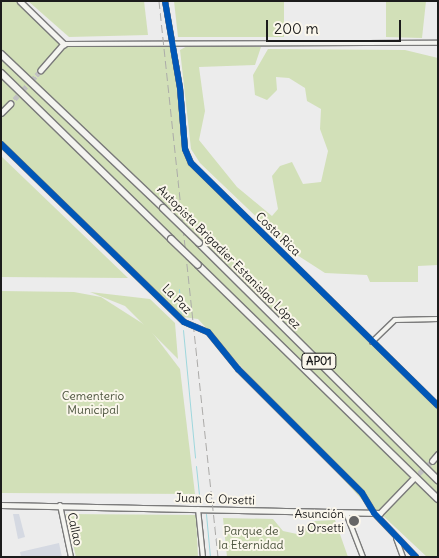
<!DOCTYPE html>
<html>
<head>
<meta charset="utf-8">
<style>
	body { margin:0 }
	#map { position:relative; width:439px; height:558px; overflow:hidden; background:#ececec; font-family:Delius,sans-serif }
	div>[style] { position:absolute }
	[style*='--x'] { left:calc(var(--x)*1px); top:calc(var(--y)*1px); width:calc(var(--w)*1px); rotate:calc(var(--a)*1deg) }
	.green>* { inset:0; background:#d2e0b8 }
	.stream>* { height:1px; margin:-0.5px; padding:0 0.5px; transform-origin:0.5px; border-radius:0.5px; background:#9ed7dd }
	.building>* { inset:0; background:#d5d9e2 }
	.tertiary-tunnel>* { height:4.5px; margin-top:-2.25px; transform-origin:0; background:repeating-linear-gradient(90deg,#c2c2c2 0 4.5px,transparent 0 6.5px) }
	.roads { filter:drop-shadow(1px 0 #7a7a7a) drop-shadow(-1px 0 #7a7a7a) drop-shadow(0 1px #7a7a7a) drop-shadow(0 -1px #7a7a7a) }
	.minor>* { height:4px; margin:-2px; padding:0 2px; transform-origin:2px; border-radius:2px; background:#f4f4f0 }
	.tertiary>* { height:4.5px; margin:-2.25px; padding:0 2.25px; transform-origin:2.25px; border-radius:2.25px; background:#f4f4f0 }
	.motorway>* { height:6px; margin:-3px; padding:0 3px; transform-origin:3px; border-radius:3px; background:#f4f4f0 }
	.rail>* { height:1px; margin-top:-0.5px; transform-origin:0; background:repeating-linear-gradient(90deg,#abaaa8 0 8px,transparent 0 12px) }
	.bridges { filter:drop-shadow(1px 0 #7a7a7a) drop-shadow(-1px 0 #7a7a7a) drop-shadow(0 1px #7a7a7a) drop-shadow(0 -1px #7a7a7a) }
	.motorway-bridge>* { height:6px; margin:-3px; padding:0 3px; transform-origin:3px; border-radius:3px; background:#f4f4f0 }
	.cycleway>* { height:6px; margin:-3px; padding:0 3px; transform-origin:3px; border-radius:3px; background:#0057b8 }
	.dots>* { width:14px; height:14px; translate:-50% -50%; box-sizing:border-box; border:2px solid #fbf7ec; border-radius:50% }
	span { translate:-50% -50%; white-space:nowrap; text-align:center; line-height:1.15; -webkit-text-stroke:4px #fbf7ec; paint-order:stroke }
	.shield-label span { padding:1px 4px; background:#fbf7ec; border:1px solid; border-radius:4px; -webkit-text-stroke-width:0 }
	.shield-label { font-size:11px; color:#1c1c1c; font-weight:700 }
	.street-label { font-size:12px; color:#1c1c1c }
	.park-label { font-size:12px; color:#4c543e }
	.poi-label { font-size:12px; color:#1c1c1c }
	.right { translate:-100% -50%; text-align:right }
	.frame { position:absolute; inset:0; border:2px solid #1c1c1c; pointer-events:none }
	.scale { position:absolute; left:266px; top:20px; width:135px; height:22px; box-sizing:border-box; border:2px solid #1c1c1c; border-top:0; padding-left:6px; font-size:15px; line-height:18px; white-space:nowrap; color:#1c1c1c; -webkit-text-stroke:4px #fbf7ec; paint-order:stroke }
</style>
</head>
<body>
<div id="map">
	<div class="green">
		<div style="clip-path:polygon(1px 1px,20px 1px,64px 44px,172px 43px,185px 149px,191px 163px,438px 406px,438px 557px,427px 557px,380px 513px,374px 513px,198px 319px,183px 317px,168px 305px,1px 144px)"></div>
		<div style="clip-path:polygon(28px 1px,144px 1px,148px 35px,69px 37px)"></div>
		<div style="clip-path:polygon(174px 1px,284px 1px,284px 37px,178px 37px)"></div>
		<div style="clip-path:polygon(386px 1px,426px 1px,422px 38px,386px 37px)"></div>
		<div style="clip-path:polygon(189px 45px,261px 47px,255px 65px,199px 67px,205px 111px,199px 140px,237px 187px,272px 216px,278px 209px,272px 176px,280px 166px,292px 162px,303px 184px,321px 182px,328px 151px,320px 129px,321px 109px,307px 101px,305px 88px,289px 78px,276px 77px,277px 90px,267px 100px,255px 95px,253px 75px,268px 49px,405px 50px,438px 58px,438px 265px,418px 266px,418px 282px,370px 282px,367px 275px,325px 273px,294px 253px,200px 163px,191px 149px,180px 50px)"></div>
		<div style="clip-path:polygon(1px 156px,128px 278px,1px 277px)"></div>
		<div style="clip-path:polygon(1px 291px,74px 292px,101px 297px,148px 327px,180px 369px,195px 494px,1px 493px)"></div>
		<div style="clip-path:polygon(90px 292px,150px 299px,175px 323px,178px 359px,125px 306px)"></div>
		<div style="clip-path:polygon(66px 514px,196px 515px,198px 557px,76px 557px)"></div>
		<div style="clip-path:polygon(223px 518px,273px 519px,283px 531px,297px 534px,315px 521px,335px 520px,348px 557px,227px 557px)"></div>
	</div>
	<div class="stream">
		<div style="--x:179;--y:289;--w:26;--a:86"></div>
		<div style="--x:183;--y:330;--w:128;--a:84.6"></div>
		<div style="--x:196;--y:466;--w:37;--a:84"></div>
		<div style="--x:206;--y:514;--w:43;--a:84.7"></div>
	</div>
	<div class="building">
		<div style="clip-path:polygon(13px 514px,19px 514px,25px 537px,18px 539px)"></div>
		<div style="clip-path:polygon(59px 543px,62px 557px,21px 557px,20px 552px)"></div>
	</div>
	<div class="tertiary-tunnel">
		<div style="--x:10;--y:104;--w:46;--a:-47.6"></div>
		<div style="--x:414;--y:478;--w:25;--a:-43"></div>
	</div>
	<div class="roads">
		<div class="minor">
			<div style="--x:165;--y:1;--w:88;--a:80.2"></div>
			<div style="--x:180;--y:88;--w:61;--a:85.3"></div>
			<div style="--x:185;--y:149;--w:15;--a:67"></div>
			<div style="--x:191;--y:163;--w:346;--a:44.5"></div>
			<div style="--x:64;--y:44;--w:374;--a:-0.2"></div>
			<div style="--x:1;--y:144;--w:255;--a:44.2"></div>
			<div style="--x:184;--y:322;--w:26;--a:23"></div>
			<div style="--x:208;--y:332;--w:48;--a:51"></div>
			<div style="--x:238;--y:369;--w:175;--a:45"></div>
			<div style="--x:362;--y:493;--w:23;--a:59"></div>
			<div style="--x:374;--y:513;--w:61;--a:46.3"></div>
			<div style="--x:372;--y:342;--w:32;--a:-44"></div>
			<div style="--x:395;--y:320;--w:43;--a:-1.3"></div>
			<div style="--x:60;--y:505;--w:53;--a:78.1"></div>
			<div style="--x:198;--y:509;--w:48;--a:84.1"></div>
			<div style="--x:346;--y:513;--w:47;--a:68.9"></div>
			<div style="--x:396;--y:538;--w:20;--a:70"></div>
		</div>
		<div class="tertiary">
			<div style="--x:20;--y:1;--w:62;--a:44.3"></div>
			<div style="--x:64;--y:44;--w:35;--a:131"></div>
			<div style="--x:1;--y:113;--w:13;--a:-45"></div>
			<div style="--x:432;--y:461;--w:9;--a:-49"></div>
			<div style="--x:1;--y:505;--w:379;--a:1.2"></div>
			<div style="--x:380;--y:513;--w:47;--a:-45.9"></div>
		</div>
		<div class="motorway">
			<div style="--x:1;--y:54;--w:224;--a:43.5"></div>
			<div style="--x:1;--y:73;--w:238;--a:44.3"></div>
			<div style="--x:199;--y:243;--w:337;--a:44.8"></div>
			<div style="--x:198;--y:265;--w:335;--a:44.3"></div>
		</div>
	</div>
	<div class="rail">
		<div style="--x:159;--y:1;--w:559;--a:83.94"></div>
	</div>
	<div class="bridges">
		<div class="motorway-bridge">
			<div style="--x:163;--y:208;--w:50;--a:44.2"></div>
			<div style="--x:171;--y:239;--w:37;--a:44"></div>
		</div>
	</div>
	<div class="cycleway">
		<div style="--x:165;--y:1;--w:88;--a:80.2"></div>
		<div style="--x:180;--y:88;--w:61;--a:85.3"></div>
		<div style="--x:185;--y:149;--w:15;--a:67"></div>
		<div style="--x:191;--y:163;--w:346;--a:44.5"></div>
		<div style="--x:1;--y:144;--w:255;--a:44.2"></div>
		<div style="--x:184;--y:322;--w:26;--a:23"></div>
		<div style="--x:208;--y:332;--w:48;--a:51"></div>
		<div style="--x:238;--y:369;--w:175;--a:45"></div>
		<div style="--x:362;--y:493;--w:23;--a:59"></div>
		<div style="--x:374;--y:513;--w:61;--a:46.3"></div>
	</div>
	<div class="dots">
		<div style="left:354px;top:521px;background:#656565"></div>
	</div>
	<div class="shield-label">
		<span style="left:319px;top:361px">AP01</span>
	</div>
	<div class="street-label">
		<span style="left:278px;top:234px;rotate:44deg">Costa Rica</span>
		<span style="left:229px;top:257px;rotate:45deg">Autopista Brigadier Estanislao López</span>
		<span style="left:177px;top:299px;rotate:45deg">La Paz</span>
		<span style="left:215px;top:499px;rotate:2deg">Juan C. Orsetti</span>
		<span style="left:75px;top:529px;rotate:78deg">Callao</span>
	</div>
	<div class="park-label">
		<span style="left:93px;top:403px">Cementerio<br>Municipal</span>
		<span style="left:251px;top:538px">Parque de<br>la Eternidad</span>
	</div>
	<div class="poi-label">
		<span class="right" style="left:344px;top:521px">Asunción<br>y Orsetti</span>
	</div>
	<div class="frame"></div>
	<div class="scale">200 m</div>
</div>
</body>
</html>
